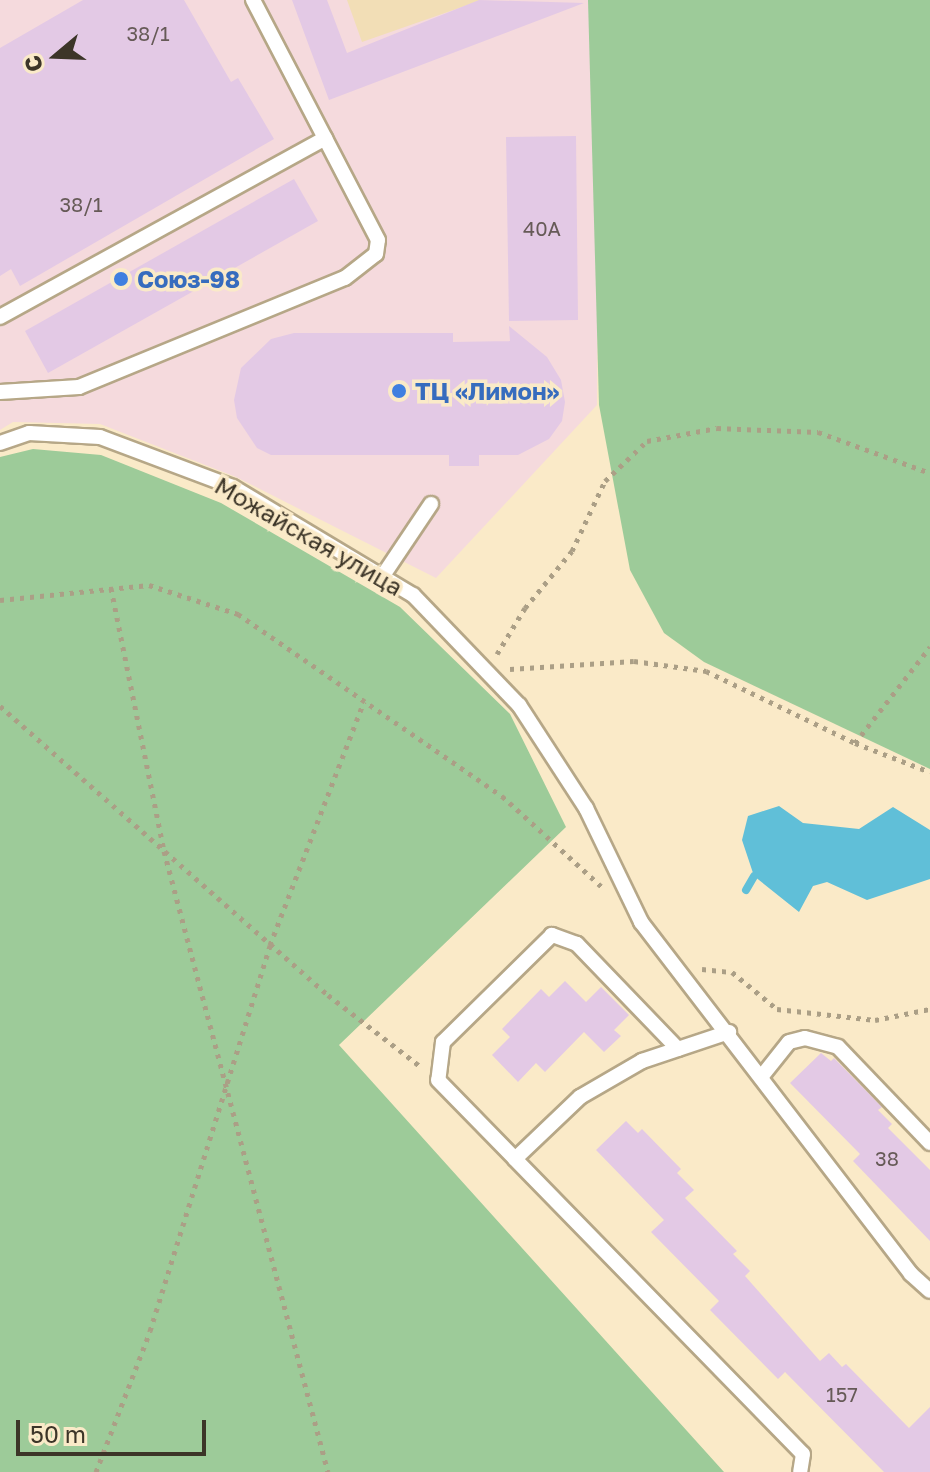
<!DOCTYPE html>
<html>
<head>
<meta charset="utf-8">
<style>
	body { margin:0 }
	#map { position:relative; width:930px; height:1472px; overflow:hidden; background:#faeac8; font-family:"Golos Text",sans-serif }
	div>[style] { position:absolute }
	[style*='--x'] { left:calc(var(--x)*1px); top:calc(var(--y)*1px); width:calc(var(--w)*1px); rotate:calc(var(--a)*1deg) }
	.commercial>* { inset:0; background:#f5dadd }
	.built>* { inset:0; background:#f2deb6 }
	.green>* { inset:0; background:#9dcb99 }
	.water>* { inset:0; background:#60bfd8 }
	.stream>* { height:8px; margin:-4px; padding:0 4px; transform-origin:4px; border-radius:4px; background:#60bfd8 }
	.building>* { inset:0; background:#e3c9e5 }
	.path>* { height:5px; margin-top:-2.5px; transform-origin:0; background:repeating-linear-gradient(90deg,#ab9f86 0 4px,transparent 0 10px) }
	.roads { filter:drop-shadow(2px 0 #b6a787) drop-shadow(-2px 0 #b6a787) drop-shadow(0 2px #b6a787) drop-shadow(0 -2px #b6a787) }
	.lane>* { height:14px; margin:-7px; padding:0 7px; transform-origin:7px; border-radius:7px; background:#fff }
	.dots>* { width:22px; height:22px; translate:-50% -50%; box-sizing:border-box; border:4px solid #faeac8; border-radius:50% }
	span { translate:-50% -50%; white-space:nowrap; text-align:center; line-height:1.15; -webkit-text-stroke:7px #faeac8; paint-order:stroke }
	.number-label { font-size:20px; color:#665a57 }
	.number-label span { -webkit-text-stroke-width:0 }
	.shop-label { font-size:24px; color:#366cbe; font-weight:700 }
	.left { translate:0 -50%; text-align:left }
	.street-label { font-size:24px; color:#3c3528 }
	.north { position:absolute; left:16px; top:16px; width:80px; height:80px; -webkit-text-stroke:6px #faeac8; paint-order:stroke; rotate:251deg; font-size:22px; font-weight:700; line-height:32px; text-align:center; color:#3c3528 }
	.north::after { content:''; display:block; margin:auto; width:28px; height:36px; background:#3c3528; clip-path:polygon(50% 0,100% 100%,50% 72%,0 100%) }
	.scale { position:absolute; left:16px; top:1420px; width:190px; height:36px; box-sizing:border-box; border:4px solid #3c3528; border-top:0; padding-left:10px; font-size:24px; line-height:28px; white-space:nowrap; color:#3c3528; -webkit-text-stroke:6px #faeac8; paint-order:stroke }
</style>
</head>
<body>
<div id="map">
	<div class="commercial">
		<div style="clip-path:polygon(0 0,592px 0,599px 64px,597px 405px,436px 578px,236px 477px,100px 424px,13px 422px,0 430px)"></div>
	</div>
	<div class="built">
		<div style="clip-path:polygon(347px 0,482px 0,362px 42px)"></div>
	</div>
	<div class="green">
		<div style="clip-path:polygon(588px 0,930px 0,930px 769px,704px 662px,664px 633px,630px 570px,599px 405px)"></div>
		<div style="clip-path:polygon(33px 449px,101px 455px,221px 503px,400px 607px,510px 714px,566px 827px,339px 1045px,724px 1472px,0 1472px,0 457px)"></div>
	</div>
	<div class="water">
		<div style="clip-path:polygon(779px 806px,803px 823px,859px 829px,893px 807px,930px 830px,930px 879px,867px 900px,827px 882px,813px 886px,799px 912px,754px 876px,742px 840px,748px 816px)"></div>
	</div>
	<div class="stream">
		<div style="--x:746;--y:890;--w:16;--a:-60"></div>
	</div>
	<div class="building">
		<div style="clip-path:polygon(83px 0,184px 0,231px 82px,238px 78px,274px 139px,20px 286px,11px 269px,0 276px,0 48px)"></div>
		<div style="clip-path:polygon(292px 0,327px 0,347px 53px,479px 0,584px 3px,329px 100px)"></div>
		<div style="clip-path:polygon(576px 136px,578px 320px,509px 321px,506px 137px)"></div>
		<div style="clip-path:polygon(294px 179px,318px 221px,48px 373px,25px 331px)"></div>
		<div style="clip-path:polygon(509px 326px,547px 357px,561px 380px,565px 402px,562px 421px,549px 439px,518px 455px,479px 455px,479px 466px,449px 466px,449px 455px,271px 455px,257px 448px,237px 418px,234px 400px,241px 368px,271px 339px,294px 333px,453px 333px,453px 342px,510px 341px)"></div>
		<div style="clip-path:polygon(565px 981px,586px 1002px,601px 987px,629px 1015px,614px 1030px,621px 1036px,604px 1052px,584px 1032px,545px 1072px,536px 1063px,518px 1082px,492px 1055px,510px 1037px,502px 1029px,541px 989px,549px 997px)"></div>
		<div style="clip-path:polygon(821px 1053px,831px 1061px,834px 1058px,882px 1107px,878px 1110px,892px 1124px,888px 1128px,930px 1170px,930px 1241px,853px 1161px,860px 1154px,790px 1083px)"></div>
		<div style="clip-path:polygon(626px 1121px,638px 1133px,642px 1129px,681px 1169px,677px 1173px,694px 1190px,685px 1198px,737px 1251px,733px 1254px,750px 1271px,745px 1276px,820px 1361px,829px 1353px,842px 1367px,846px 1364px,909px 1428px,930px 1407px,930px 1472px,884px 1472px,785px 1372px,778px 1379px,710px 1310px,719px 1301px,651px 1232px,664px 1220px,596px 1150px)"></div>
	</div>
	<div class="path">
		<div style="--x:111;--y:588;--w:268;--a:78.6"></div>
		<div style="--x:164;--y:851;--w:642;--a:75.21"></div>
		<div style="--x:0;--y:600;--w:150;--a:-5.7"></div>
		<div style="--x:149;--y:585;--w:94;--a:18"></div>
		<div style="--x:238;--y:614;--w:321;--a:34.6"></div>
		<div style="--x:502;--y:796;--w:135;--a:42.3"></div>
		<div style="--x:497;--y:654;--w:54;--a:-58.7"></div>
		<div style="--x:525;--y:608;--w:74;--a:-50.5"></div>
		<div style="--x:572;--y:551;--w:77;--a:-64.8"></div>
		<div style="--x:605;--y:481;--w:58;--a:-43.6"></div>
		<div style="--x:647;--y:441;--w:71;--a:-10.5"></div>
		<div style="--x:717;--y:428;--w:101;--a:2.3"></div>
		<div style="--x:818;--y:432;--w:119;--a:20.1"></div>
		<div style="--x:510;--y:669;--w:124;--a:-3.7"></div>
		<div style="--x:634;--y:661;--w:73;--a:7.9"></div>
		<div style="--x:706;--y:671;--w:165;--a:25.8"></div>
		<div style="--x:855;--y:743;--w:80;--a:21.1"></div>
		<div style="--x:0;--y:706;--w:437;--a:41.4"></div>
		<div style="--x:328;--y:995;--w:118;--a:37.7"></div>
		<div style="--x:855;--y:743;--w:122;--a:-52"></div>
		<div style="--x:702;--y:969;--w:30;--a:6"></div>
		<div style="--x:732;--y:972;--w:58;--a:39.4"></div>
		<div style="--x:777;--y:1009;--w:99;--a:6.4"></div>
		<div style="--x:875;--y:1020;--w:56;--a:-11.3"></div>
		<div style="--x:96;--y:1472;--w:151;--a:-69"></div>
		<div style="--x:150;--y:1331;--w:404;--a:-72.7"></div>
		<div style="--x:270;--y:945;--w:261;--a:-68.9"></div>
	</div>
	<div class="roads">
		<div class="lane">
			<div style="--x:0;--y:317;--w:371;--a:-28.8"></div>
			<div style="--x:0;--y:392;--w:79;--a:-3.6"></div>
			<div style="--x:79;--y:387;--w:287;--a:-22.3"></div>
			<div style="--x:345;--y:278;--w:39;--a:-38"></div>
			<div style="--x:376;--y:254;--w:14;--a:-82"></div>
			<div style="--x:378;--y:240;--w:271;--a:-117.5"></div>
			<div style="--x:0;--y:443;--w:31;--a:-19"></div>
			<div style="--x:29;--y:433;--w:71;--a:3.2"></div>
			<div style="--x:100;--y:437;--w:142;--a:20.6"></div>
			<div style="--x:233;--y:487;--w:210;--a:31"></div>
			<div style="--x:413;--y:595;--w:153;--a:46.1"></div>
			<div style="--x:519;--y:705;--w:123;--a:57"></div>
			<div style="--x:586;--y:808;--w:127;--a:64.2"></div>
			<div style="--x:641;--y:922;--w:444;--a:52.5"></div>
			<div style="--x:911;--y:1274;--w:25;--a:42"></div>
			<div style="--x:382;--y:577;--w:88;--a:-56.1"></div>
			<div style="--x:678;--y:1049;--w:146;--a:-133.9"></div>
			<div style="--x:577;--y:944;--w:27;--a:-160"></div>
			<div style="--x:552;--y:935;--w:153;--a:135.5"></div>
			<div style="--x:443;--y:1042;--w:38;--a:97"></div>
			<div style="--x:438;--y:1080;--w:110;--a:45.7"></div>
			<div style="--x:515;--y:1159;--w:90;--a:-43.6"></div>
			<div style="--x:580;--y:1097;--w:72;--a:-30.1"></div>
			<div style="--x:642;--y:1061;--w:92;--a:-18.4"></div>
			<div style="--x:762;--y:1076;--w:43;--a:-51.5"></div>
			<div style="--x:789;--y:1042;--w:16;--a:-14"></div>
			<div style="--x:805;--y:1038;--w:34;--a:15"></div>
			<div style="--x:838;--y:1047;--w:133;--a:46.2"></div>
			<div style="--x:515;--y:1159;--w:412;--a:45.7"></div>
			<div style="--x:803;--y:1454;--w:18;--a:99"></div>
		</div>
	</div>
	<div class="dots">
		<div style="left:121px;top:279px;background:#3f7fe0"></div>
		<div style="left:399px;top:391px;background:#3f7fe0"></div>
	</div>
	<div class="number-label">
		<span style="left:148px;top:33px">38/1</span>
		<span style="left:81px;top:204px">38/1</span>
		<span style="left:542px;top:228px">40А</span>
		<span style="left:887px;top:1158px">38</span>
		<span style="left:842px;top:1394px">157</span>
	</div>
	<div class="shop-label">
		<span class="left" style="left:137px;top:279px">Союз-98</span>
		<span class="left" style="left:415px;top:391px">ТЦ «Лимон»</span>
	</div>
	<div class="street-label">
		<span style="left:309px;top:536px;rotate:30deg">Можайская улица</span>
	</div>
	<div class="north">С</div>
	<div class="scale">50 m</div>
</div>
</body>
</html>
